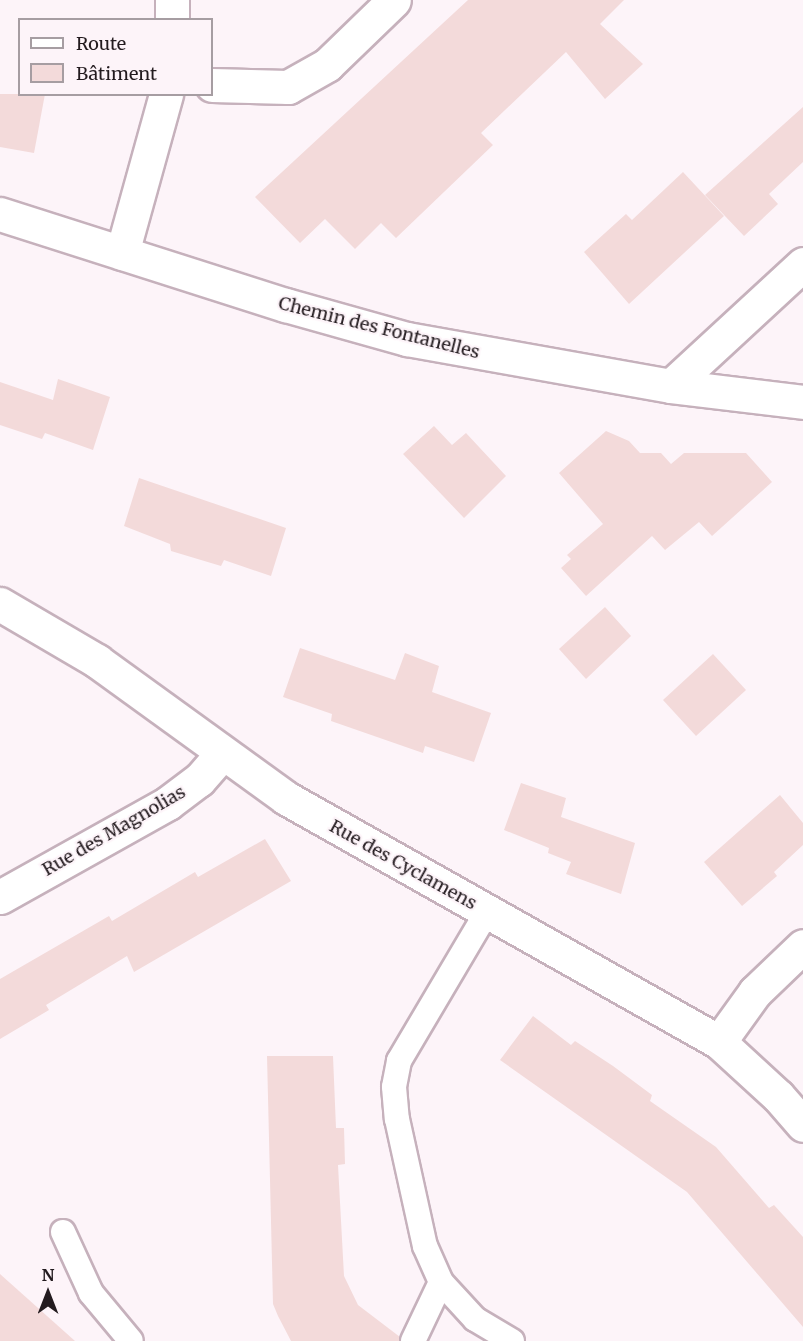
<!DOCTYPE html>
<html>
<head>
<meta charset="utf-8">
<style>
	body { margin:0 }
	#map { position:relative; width:803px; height:1341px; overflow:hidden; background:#fdf4f9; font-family:Merriweather,serif }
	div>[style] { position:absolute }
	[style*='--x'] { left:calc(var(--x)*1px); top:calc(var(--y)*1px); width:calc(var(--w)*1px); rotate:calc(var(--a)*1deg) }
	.building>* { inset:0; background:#f3dada }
	.roads { filter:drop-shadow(2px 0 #c6b1bc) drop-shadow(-2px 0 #c6b1bc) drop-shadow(0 2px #c6b1bc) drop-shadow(0 -2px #c6b1bc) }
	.lane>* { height:24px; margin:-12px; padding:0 12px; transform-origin:12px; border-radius:12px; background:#fff }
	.street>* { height:33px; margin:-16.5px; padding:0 16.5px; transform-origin:16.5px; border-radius:16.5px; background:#fff }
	span { translate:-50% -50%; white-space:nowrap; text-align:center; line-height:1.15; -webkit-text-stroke:4.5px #fdf4f9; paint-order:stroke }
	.street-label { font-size:18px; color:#231b1f }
	.legend { position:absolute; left:18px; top:18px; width:195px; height:78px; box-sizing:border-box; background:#fdf4f9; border:2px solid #a69da2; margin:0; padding:8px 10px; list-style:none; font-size:18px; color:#231b1f }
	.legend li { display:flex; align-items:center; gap:12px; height:30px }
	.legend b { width:30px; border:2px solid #a69da2 }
	.north { position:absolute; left:18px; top:1263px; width:60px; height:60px; -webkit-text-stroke:4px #fdf4f9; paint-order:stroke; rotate:0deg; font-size:16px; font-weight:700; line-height:24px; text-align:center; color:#231b1f }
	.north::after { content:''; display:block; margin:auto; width:21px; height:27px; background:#231b1f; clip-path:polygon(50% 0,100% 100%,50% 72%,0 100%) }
</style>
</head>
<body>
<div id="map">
	<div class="building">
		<div style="clip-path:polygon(468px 0,624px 0,600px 24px,643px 64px,605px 99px,566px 52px,481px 133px,493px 145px,396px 238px,381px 223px,355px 249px,325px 219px,300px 243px,255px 197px)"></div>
		<div style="clip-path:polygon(0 94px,45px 94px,34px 153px,0 147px)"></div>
		<div style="clip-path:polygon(803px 107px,803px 162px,769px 194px,778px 204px,744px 236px,705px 195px)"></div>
		<div style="clip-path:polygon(683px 172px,724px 216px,629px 304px,584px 252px,626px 214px,632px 220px)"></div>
		<div style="clip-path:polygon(58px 379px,110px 397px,93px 450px,45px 433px,42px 439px,0 425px,0 382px,53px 400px)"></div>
		<div style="clip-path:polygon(434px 426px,452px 445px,466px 433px,506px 476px,464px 518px,403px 454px)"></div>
		<div style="clip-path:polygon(606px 431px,629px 441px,640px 453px,661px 453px,671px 464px,684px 453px,746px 453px,772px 482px,712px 536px,699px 522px,665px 550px,652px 536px,586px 596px,561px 568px,571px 559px,567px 555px,603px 524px,559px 473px)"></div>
		<div style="clip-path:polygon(139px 478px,286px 528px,271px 576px,224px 560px,221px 566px,171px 551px,170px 544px,124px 526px)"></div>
		<div style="clip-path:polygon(605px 607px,631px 636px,586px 679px,559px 649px)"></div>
		<div style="clip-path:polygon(300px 648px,395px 680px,405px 653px,439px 666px,432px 692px,491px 713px,474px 762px,425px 746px,423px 753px,331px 721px,332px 714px,283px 697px)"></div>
		<div style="clip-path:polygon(713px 654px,746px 690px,696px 736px,663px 700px)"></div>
		<div style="clip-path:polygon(521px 783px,566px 798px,561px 817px,635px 843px,621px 894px,566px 874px,571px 862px,548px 853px,549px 848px,504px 830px)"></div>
		<div style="clip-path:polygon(780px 795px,803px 823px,803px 845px,774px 872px,777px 876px,742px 906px,704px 862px)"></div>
		<div style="clip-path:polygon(265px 839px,291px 881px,134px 972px,127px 956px,46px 1005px,49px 1010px,0 1039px,0 979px,109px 916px,112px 921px,195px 872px,198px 877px)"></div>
		<div style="clip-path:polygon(533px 1016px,571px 1045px,575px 1041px,613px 1066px,652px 1095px,650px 1101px,716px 1147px,769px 1208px,774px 1205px,803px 1237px,803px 1327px,687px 1192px,500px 1060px)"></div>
		<div style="clip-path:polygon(267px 1056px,333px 1056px,336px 1128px,344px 1128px,345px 1164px,338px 1165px,344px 1276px,358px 1305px,400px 1337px,399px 1341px,291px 1341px,278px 1316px,273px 1304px)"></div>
		<div style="clip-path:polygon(0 1274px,75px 1341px,0 1341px)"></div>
	</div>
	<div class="roads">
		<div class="lane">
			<div style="--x:487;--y:912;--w:173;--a:120.6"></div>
			<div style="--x:399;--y:1061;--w:26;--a:101"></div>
			<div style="--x:394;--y:1087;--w:32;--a:85"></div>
			<div style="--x:397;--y:1119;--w:130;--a:77.6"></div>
			<div style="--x:425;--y:1246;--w:39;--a:66"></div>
			<div style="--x:441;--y:1282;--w:50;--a:47.4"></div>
			<div style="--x:475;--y:1319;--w:43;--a:30.7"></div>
			<div style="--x:63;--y:1232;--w:67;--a:65.3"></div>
			<div style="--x:91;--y:1293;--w:62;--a:50.2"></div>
			<div style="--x:413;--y:1341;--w:65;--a:-64.6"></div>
		</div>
		<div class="street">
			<div style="--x:172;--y:20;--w:20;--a:-90"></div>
			<div style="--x:212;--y:85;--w:76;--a:1.5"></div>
			<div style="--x:288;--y:87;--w:45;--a:-29.4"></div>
			<div style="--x:327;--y:65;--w:93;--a:-44.1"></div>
			<div style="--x:0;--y:214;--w:300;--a:17.7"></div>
			<div style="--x:286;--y:305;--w:126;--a:15.7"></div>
			<div style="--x:407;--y:339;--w:268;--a:10.1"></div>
			<div style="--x:671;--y:386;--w:133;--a:6.9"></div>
			<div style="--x:122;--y:253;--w:165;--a:-74.5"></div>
			<div style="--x:671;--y:386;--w:180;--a:-42.7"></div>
			<div style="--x:0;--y:604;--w:113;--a:30.4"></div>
			<div style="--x:97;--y:661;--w:233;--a:35.9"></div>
			<div style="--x:286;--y:798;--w:497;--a:29.4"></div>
			<div style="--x:719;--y:1042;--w:80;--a:42.5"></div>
			<div style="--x:778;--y:1096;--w:38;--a:49"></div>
			<div style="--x:0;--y:897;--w:193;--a:-29.2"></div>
			<div style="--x:168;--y:803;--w:39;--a:-37"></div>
			<div style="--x:199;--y:780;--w:33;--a:-49"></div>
			<div style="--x:719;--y:1042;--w:62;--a:-54.2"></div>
			<div style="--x:755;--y:992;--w:66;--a:-43.8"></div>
		</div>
	</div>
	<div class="street-label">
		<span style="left:379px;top:328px;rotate:14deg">Chemin des Fontanelles</span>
		<span style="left:114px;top:831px;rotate:-30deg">Rue des Magnolias</span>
		<span style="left:403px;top:865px;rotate:29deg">Rue des Cyclamens</span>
	</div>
	<ul class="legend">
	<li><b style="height:8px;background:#fff"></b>Route</li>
	<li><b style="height:16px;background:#f3dada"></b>Bâtiment</li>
	</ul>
	<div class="north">N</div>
</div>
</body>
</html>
